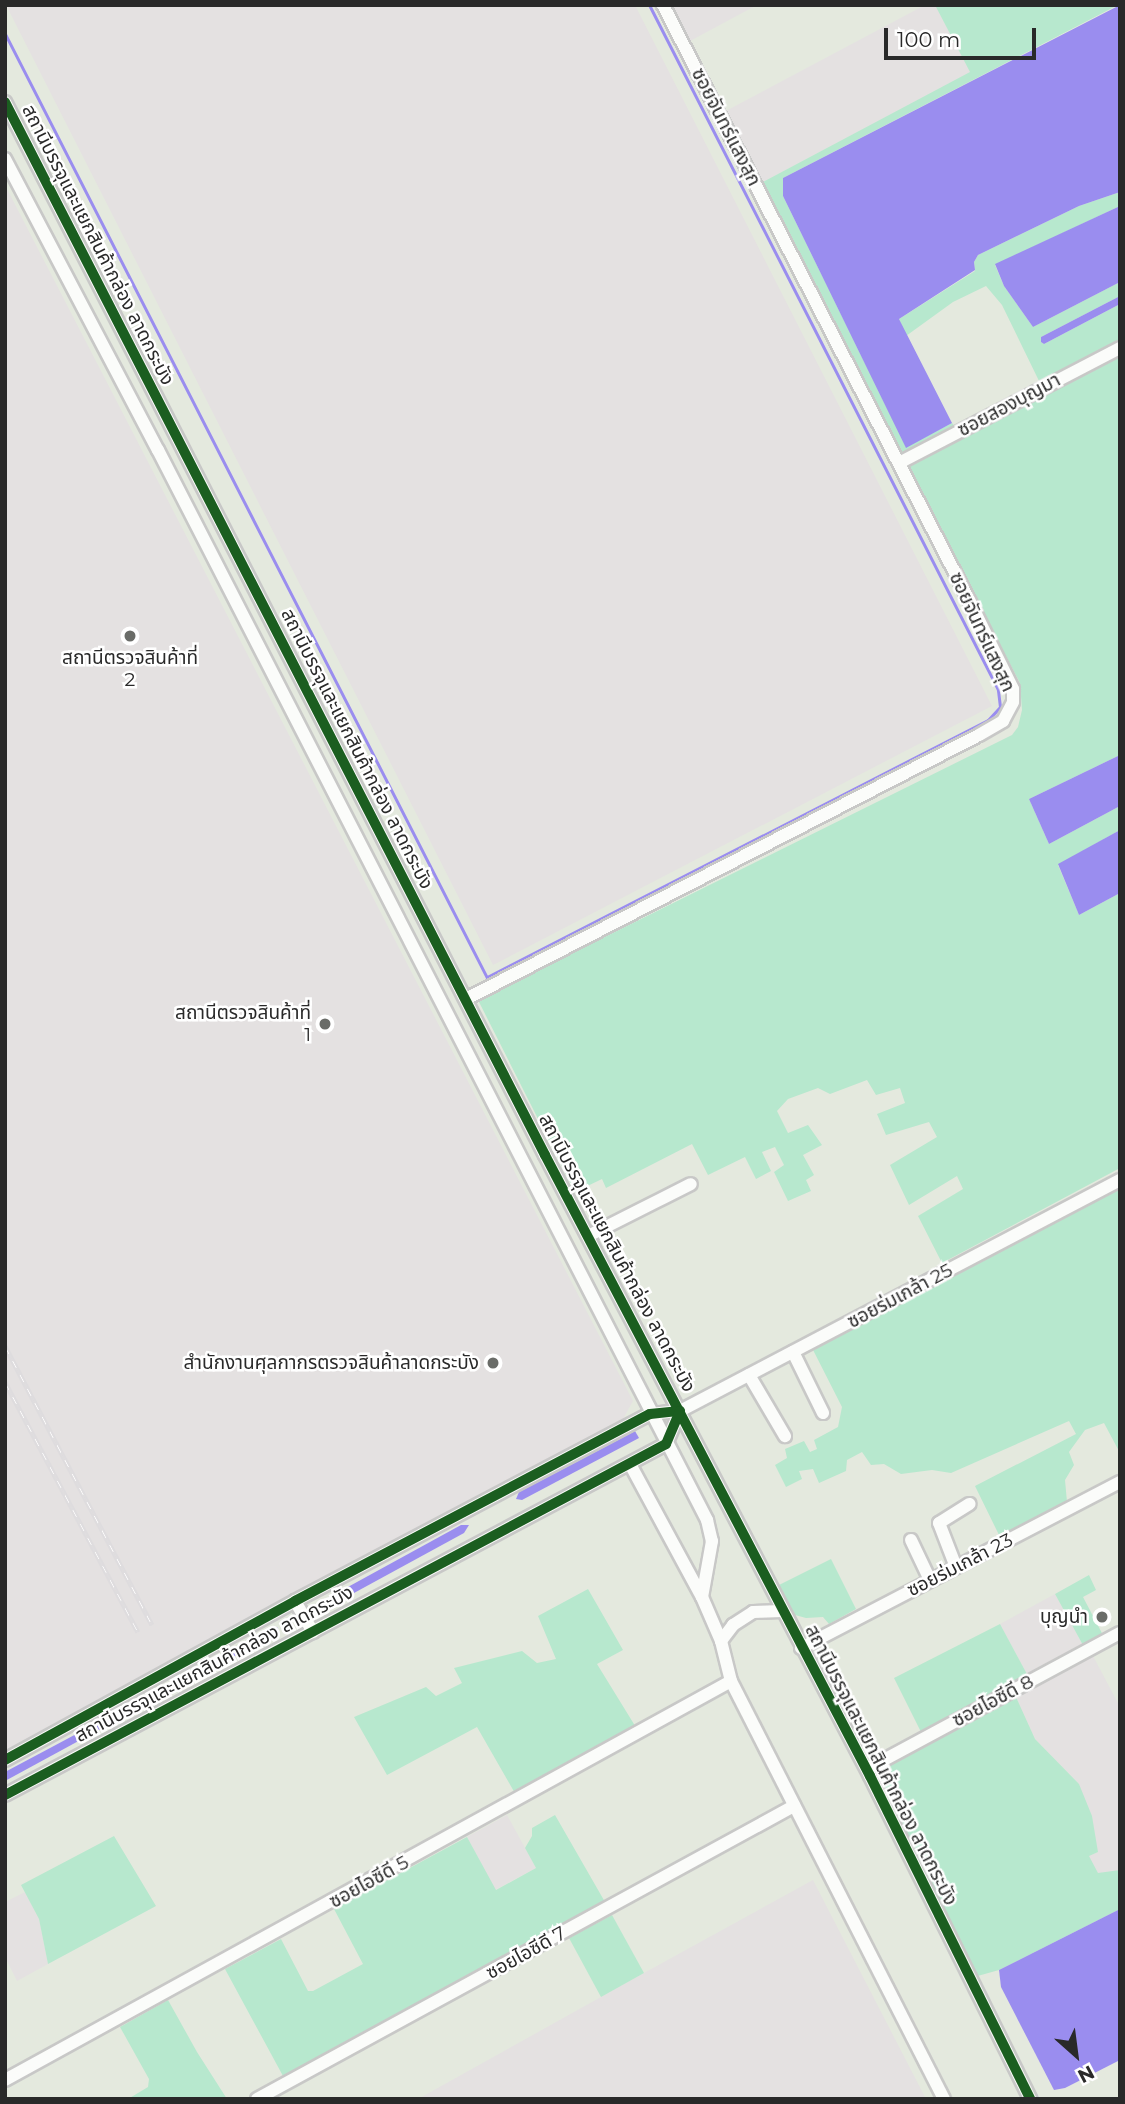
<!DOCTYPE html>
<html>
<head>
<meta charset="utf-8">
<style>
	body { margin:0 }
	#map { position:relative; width:1125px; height:2104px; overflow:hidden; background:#e4e9de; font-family:Montserrat,"Noto Sans Thai",sans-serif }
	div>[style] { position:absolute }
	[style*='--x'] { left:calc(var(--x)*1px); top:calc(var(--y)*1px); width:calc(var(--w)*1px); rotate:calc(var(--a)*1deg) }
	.industrial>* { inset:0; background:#e4e1e1 }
	.green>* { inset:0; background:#b7e8ce }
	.water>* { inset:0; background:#9a8def }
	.stream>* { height:2.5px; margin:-1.25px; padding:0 1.25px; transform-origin:1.25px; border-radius:1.25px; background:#9a8def }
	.roads { filter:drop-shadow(2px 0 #c8c8c7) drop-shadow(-2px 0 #c8c8c7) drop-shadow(0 2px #c8c8c7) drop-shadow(0 -2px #c8c8c7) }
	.street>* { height:12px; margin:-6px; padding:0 6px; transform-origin:6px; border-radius:6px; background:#fbfcfa }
	.rail>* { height:5px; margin-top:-2.5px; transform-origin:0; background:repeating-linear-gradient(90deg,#fff 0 8px,#dedcde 0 16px); box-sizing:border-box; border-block:2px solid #dedcde }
	.cycleway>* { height:10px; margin:-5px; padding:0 5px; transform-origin:5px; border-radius:5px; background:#1b5e20 }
	.dots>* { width:19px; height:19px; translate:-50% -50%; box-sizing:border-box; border:4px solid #fff; border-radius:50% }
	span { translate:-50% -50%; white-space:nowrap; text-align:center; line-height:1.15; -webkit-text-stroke:5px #fff; paint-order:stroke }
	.street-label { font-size:19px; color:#292929 }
	.poi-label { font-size:19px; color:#292929 }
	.right { translate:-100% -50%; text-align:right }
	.frame { position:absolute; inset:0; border:7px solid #292929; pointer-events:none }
	.north { position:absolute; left:1041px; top:2020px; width:70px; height:70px; -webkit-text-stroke:5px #fff; paint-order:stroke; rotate:152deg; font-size:19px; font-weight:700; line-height:28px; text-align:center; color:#292929 }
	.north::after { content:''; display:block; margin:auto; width:24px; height:32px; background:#292929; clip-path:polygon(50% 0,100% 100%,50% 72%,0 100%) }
	.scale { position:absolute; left:884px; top:28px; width:152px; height:32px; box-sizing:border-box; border:4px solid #292929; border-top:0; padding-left:9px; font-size:21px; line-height:24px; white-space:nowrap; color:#292929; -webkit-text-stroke:5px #fff; paint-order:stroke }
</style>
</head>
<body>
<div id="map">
	<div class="industrial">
		<div style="clip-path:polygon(6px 5px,635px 5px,992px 706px,493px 965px)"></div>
		<div style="clip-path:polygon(672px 5px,757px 5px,690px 41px)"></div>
		<div style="clip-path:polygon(925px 5px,935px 5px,971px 72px,761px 183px,722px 113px)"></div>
		<div style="clip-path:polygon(5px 185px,633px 1401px,618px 1428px,5px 1762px)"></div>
		<div style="clip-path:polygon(1055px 1594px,1084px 1647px,1028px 1676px,1000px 1624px)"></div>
		<div style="clip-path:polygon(1092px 1654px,1120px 1707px,1120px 1870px,1108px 1873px,1098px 1873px,1088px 1856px,1098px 1852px,1079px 1784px,1035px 1739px,1016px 1697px)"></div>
		<div style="clip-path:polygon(507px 1815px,536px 1868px,495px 1890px,467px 1837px)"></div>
		<div style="clip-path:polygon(813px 1880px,926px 2099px,418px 2099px,644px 1973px)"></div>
		<div style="clip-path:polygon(25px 1892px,39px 1919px,48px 1964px,17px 1981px,5px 1957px,5px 1902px)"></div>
	</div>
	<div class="green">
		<div style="clip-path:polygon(935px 5px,1118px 5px,783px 178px,783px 196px,906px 447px,952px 423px,957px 429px,1040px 383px,1002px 305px,986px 286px,953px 302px,906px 336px,899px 319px,975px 271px,974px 262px,978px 255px,1079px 206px,1120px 192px,1120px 206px,995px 265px,1004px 286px,1033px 327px,1120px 282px,1120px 296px,1041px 337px,1041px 342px,1044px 344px,1120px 304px,1120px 755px,1029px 799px,1049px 844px,1120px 806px,1120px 830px,1058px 865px,1079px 915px,1120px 893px,1120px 1168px,942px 1263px,918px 1216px,963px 1189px,957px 1176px,909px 1205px,890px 1165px,937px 1137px,929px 1122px,886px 1135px,877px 1114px,905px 1103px,900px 1088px,876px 1095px,867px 1080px,830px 1094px,818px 1088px,788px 1099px,777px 1111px,788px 1133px,808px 1125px,822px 1145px,803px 1155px,814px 1175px,806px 1180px,811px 1191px,788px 1201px,774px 1172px,784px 1165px,775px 1147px,762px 1152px,771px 1171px,756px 1179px,745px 1157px,708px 1175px,692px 1144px,606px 1188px,602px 1179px,575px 1192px,478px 1000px,1012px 735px,1018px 727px,1022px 710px,1020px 683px,761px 183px,970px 72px)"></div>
		<div style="clip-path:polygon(1120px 1185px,1120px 1453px,1104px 1423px,1085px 1430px,1069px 1452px,1074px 1465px,1065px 1480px,1067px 1502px,1000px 1537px,975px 1486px,1076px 1434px,1069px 1421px,951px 1473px,932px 1470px,901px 1474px,884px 1464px,871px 1465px,862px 1452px,847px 1460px,846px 1471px,819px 1483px,813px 1469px,799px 1471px,802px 1479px,786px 1487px,775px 1465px,787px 1458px,785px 1449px,804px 1441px,810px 1452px,817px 1449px,814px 1440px,838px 1427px,842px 1407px,810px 1344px)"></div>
		<div style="clip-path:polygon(831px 1559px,856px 1609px,829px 1624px,823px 1617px,806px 1618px,795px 1615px,779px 1585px)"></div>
		<div style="clip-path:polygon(1089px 1575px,1096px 1590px,1083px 1597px,1104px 1637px,1084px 1647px,1055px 1594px)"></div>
		<div style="clip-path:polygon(588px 1589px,623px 1650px,597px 1664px,637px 1729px,516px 1795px,477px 1727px,387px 1775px,354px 1717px,426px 1687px,436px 1696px,462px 1683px,454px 1668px,522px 1651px,537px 1663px,556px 1659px,538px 1616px)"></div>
		<div style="clip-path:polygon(1000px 1624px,1028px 1676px,922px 1734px,894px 1678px)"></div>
		<div style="clip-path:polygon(1016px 1697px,1035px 1739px,1079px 1784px,1092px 1816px,1098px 1852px,1089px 1856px,1098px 1873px,1120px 1870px,1120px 1909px,999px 1970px,974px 1977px,870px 1772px)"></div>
		<div style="clip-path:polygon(555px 1815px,605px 1902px,283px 2076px,225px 1969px,281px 1939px,308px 1991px,313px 1991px,363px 1964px,334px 1909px,467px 1837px,496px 1890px,536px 1868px,525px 1848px,532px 1836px,532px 1828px)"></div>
		<div style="clip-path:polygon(114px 1836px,156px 1906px,48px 1964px,39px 1919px,21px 1885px)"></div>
		<div style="clip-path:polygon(612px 1915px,644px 1973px,601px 1997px,569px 1938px)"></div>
		<div style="clip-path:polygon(168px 2000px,197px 2052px,227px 2099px,128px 2099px,148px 2087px,149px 2079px,120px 2027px)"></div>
	</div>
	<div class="water">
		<div style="clip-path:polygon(1120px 5px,1120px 192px,1079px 206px,978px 255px,974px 262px,975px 270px,899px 319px,952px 423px,906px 448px,783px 196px,783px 178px)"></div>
		<div style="clip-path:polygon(1120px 206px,1120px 282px,1033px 327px,1004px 286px,995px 264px)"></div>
		<div style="clip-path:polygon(1120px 296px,1120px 304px,1044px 344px,1041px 342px,1041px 337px)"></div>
		<div style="clip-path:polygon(1120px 755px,1120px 806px,1049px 844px,1029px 799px)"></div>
		<div style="clip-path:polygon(1120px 830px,1120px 893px,1079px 915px,1058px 864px)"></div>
		<div style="clip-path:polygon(635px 1431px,639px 1438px,522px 1500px,516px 1499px,519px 1492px)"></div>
		<div style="clip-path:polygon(461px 1525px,469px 1525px,464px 1533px,332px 1605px,324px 1605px,326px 1599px)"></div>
		<div style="clip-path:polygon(277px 1627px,279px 1632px,5px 1781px,5px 1772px)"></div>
		<div style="clip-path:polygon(1120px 1909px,1120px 2060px,1065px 2088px,1054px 2090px,1001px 1987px,999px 1970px)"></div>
	</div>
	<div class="stream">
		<div style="--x:5;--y:33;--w:1060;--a:62.95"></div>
		<div style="--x:487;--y:977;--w:563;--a:-27.16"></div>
		<div style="--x:988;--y:720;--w:18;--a:-47"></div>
		<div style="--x:1000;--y:707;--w:17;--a:-97"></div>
		<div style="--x:998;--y:690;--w:769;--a:-117"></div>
		<div style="--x:1010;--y:2045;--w:61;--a:62.6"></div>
	</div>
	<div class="roads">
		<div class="street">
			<div style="--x:5;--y:102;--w:1183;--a:62.85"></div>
			<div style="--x:545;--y:1155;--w:701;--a:62.37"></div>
			<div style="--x:870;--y:1776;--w:360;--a:63.6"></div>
			<div style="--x:5;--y:159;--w:329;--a:62.3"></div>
			<div style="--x:158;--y:450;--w:1203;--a:62.84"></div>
			<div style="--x:707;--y:1520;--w:22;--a:77"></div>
			<div style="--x:712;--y:1541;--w:57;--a:100.1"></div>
			<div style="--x:702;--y:1597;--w:48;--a:66.6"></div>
			<div style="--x:721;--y:1641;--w:41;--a:76"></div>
			<div style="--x:731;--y:1681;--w:469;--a:63"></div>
			<div style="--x:899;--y:463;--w:249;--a:-27.5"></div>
			<div style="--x:466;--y:999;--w:577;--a:-27.23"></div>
			<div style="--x:979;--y:735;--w:28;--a:-30"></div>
			<div style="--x:1003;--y:721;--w:21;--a:-62"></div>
			<div style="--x:1013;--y:702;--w:13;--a:-90"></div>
			<div style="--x:1013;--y:689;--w:99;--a:-116.3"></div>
			<div style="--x:969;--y:600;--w:669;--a:-117.22"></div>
			<div style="--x:588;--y:1236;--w:115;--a:-26.8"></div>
			<div style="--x:793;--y:1352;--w:68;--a:63.8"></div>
			<div style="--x:749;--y:1375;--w:71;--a:59.5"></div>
			<div style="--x:680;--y:1411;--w:497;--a:-27.7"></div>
			<div style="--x:630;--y:1464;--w:151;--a:61.6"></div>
			<div style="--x:911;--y:1540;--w:44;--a:64.6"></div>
			<div style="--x:956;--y:1567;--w:47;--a:-111.1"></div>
			<div style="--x:939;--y:1523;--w:36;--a:-32"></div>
			<div style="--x:295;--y:1601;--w:36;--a:60"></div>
			<div style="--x:721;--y:1641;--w:20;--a:-53"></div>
			<div style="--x:733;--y:1625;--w:24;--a:-33"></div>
			<div style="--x:753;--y:1612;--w:29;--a:-2"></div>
			<div style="--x:801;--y:1648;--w:360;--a:-27.5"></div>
			<div style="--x:5;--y:1760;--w:331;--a:-28.7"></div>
			<div style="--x:295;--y:1601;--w:401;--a:-27.8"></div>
			<div style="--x:650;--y:1414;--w:30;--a:-6"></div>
			<div style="--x:680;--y:1411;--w:36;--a:113"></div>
			<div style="--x:666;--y:1444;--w:748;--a:152.03"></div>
			<div style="--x:867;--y:1769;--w:287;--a:-28.3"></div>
			<div style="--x:5;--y:2080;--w:828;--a:-28.79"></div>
			<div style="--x:257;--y:2099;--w:612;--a:-28.62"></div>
		</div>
	</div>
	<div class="rail">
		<div style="--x:5;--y:1346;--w:315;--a:62.2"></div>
		<div style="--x:5;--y:1382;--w:283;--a:62"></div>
	</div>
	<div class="cycleway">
		<div style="--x:5;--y:102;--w:1183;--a:62.85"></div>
		<div style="--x:545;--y:1155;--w:701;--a:62.37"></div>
		<div style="--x:870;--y:1776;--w:360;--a:63.6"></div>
		<div style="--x:5;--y:1760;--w:331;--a:-28.7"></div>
		<div style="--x:295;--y:1601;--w:401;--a:-27.8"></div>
		<div style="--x:650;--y:1414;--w:30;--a:-6"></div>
		<div style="--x:680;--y:1411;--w:36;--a:113"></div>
		<div style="--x:666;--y:1444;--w:748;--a:152.03"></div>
	</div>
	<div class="dots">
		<div style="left:130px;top:636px;background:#6a6c68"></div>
		<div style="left:325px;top:1024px;background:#6a6c68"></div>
		<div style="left:493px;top:1363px;background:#6a6c68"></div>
		<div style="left:1102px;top:1617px;background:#6a6c68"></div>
	</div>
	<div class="street-label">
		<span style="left:726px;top:127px;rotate:63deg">ซอยจันทร์แสงสุก</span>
		<span style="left:98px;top:245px;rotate:63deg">สถานีบรรจุและแยกสินค้ากล่อง ลาดกระบัง</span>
		<span style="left:1009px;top:405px;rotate:-28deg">ซอยสองบุญมา</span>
		<span style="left:982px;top:632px;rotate:65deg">ซอยจันทร์แสงสุก</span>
		<span style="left:357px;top:749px;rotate:63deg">สถานีบรรจุและแยกสินค้ากล่อง ลาดกระบัง</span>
		<span style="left:617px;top:1253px;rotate:62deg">สถานีบรรจุและแยกสินค้ากล่อง ลาดกระบัง</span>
		<span style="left:900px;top:1296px;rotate:-28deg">ซอยร่มเกล้า 25</span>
		<span style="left:960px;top:1565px;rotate:-27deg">ซอยร่มเกล้า 23</span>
		<span style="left:214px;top:1664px;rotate:-28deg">สถานีบรรจุและแยกสินค้ากล่อง ลาดกระบัง</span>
		<span style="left:993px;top:1701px;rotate:-28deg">ซอยไอซีดี 8</span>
		<span style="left:881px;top:1765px;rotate:63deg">สถานีบรรจุและแยกสินค้ากล่อง ลาดกระบัง</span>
		<span style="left:369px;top:1882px;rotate:-29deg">ซอยไอซีดี 5</span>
		<span style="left:526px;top:1953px;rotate:-29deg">ซอยไอซีดี 7</span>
	</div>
	<div class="poi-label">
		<span style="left:130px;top:669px">สถานีตรวจสินค้าที่<br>2</span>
		<span class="right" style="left:311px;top:1024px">สถานีตรวจสินค้าที่<br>1</span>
		<span class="right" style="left:479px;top:1363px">สำนักงานศุลกากรตรวจสินค้าลาดกระบัง</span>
		<span class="right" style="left:1088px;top:1617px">บุญนำ</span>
	</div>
	<div class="frame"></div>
	<div class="north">N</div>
	<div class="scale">100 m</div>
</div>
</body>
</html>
